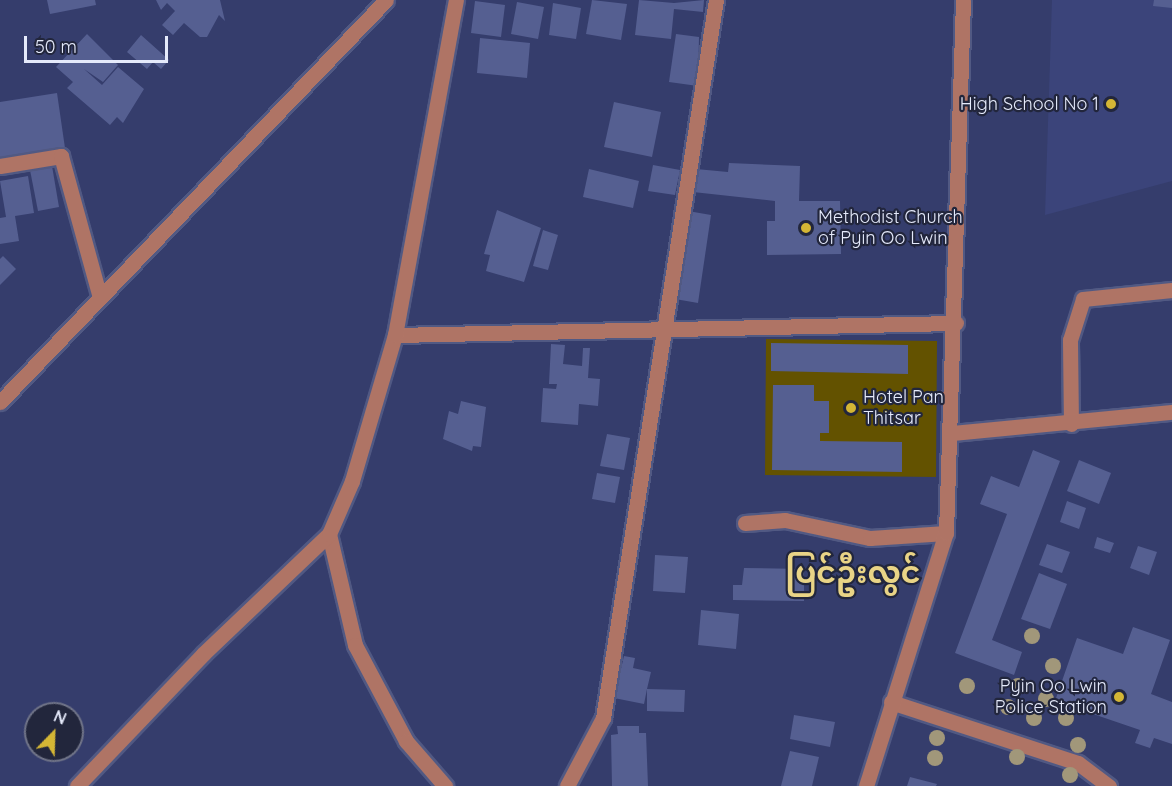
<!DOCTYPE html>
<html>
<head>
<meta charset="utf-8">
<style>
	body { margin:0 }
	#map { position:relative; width:1172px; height:786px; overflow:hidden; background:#353d6c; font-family:Quicksand,"Noto Sans Myanmar",sans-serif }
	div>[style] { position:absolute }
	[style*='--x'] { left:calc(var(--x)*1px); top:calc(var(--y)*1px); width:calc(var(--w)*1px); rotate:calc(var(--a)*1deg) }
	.built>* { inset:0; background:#3b447a }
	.green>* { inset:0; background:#635200 }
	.building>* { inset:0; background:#555f91 }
	.roads { filter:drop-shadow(2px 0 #515983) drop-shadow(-2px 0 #515983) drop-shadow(0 2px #515983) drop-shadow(0 -2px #515983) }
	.minor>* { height:15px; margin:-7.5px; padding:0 7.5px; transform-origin:7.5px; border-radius:7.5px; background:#af7465 }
	.trees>* { width:16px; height:16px; margin:-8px; border-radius:50%; background:#a1977a }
	.dots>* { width:16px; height:16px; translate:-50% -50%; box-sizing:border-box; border:3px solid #22263c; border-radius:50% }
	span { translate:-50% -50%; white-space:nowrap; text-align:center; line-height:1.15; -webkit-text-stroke:4.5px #22263c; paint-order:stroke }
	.poi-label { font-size:18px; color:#e5eafb }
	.right { translate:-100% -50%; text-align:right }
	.left { translate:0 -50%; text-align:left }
	.town-label { font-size:30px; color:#e9d486; font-weight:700 }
	.north { position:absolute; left:24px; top:702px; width:60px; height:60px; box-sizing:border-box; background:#22263c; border:2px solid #707488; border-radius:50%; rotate:23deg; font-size:16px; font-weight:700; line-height:24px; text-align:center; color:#e5eafb }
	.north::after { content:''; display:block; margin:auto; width:21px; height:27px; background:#d4b635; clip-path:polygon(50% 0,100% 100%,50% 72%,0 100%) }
	.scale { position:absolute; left:24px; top:36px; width:144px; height:27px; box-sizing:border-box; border:3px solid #e5eafb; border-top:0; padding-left:8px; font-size:18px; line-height:21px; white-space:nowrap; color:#e5eafb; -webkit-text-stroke:4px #22263c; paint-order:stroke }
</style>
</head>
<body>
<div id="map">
	<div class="built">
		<div style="clip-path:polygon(1052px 0,1172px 0,1172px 181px,1045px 215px)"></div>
	</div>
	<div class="green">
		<div style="clip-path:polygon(766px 339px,937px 341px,936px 477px,765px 475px)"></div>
	</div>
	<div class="building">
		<div style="clip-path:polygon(47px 0,95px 0,96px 5px,50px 14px)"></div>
		<div style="clip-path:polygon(156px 0,220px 0,225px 21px,219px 15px,207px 37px,200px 37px,184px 23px,173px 35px,162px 25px,175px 11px,167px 3px,161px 10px)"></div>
		<div style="clip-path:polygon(592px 0,627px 4px,621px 40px,586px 34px)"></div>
		<div style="clip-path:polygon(639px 0,674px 3px,704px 0,703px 12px,674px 9px,671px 39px,635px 35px)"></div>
		<div style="clip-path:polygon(1154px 0,1172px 0,1172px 8px,1153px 6px)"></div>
		<div style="clip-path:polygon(475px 1px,505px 5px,501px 37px,471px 33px)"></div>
		<div style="clip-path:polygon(517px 2px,544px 7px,538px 39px,511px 34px)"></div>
		<div style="clip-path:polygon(553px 3px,581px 8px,576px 39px,549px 35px)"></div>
		<div style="clip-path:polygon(87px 34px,118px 65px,103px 82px,84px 69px,102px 85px,118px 67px,144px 89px,123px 123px,117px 117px,110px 125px,67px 88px,73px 82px,56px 67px)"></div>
		<div style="clip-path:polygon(676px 34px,699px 37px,698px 86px,669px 82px)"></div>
		<div style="clip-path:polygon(141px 35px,169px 60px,161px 69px,153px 62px,147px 69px,127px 52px)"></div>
		<div style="clip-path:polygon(480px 38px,530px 43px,527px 78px,477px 73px)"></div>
		<div style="clip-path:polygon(57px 93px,65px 148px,0 158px,0 102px)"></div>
		<div style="clip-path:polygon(614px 102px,661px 112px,652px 157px,604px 147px)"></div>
		<div style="clip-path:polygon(729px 163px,800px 166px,799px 201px,840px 201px,841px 254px,767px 255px,767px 221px,775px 221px,775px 201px,693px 192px,696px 169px,728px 172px)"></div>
		<div style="clip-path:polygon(653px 165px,680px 170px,675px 195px,648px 191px)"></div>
		<div style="clip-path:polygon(52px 166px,59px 207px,38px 211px,30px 170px)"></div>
		<div style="clip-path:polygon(589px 169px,639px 181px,633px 208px,583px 197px)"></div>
		<div style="clip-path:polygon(28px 176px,34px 213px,15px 216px,19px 241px,0 244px,0 218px,6px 217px,0 181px)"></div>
		<div style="clip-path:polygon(497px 210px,541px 228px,524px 282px,486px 271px,490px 255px,484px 254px)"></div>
		<div style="clip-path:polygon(688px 211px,711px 215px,698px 303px,675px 299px)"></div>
		<div style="clip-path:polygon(543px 230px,558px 235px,548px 270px,533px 266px)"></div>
		<div style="clip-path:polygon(3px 256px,16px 269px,0 285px,0 259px)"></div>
		<div style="clip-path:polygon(771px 343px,908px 345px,908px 374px,771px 371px)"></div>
		<div style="clip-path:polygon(551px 344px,565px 345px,563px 364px,582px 366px,583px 348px,590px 348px,588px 378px,600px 379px,598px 406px,579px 404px,578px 425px,541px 422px,543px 388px,556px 389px,557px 384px,549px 384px)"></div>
		<div style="clip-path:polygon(773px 385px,814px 385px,814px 401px,829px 401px,829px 433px,820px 433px,820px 441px,902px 442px,902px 472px,772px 470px)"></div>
		<div style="clip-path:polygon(461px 401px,486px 407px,481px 447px,473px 446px,472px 451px,443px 439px,449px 411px,458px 414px)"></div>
		<div style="clip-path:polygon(607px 434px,630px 438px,624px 470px,600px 466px)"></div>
		<div style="clip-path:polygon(1033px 450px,1060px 461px,992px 640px,1022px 652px,1014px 675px,955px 653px,1007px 514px,980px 504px,991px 476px,1019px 487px)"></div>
		<div style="clip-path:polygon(1079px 460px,1111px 473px,1099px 504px,1067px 491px)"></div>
		<div style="clip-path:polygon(597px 473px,620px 477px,615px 503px,592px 499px)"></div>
		<div style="clip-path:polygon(1067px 501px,1086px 508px,1079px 529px,1060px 522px)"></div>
		<div style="clip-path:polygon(1097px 537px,1114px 543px,1110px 553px,1094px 548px)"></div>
		<div style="clip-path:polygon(1047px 544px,1070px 552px,1062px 573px,1039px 565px)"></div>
		<div style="clip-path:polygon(1138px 546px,1157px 552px,1149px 575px,1130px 568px)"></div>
		<div style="clip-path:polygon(655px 555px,688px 557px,685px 593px,653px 591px)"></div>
		<div style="clip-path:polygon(744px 568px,804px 569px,804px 601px,733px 600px,733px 585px,742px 585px)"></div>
		<div style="clip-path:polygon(1039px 573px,1067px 584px,1050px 629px,1021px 619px)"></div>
		<div style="clip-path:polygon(701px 610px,739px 614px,736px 649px,698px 645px)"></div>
		<div style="clip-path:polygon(1133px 627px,1170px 640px,1151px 694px,1172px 702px,1172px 744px,1154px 738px,1150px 748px,1135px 743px,1140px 730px,1055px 701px,1077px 638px,1123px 654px)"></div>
		<div style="clip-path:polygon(624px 656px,635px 658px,633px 668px,651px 672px,647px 689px,685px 690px,684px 712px,647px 711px,647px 689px,644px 704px,614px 698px)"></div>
		<div style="clip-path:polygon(794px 715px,835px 722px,830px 747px,790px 739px)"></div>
		<div style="clip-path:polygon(617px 726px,639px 726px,639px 733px,646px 733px,648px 786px,612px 786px,611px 735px,618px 734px)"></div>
		<div style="clip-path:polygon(790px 751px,819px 757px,812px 786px,781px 786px)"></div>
		<div style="clip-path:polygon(910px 777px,937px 784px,936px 786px,907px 786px)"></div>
	</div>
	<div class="roads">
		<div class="minor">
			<div style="--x:0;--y:166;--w:62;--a:-9.3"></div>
			<div style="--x:61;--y:156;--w:147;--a:74.6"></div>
			<div style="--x:395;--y:335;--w:561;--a:-1.23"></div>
			<div style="--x:0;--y:402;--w:557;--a:-46.16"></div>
			<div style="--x:1071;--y:424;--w:84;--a:-90.7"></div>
			<div style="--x:1070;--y:340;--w:43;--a:-72.4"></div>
			<div style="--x:1083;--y:299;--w:89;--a:-5.8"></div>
			<div style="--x:952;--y:433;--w:221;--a:-5.5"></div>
			<div style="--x:745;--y:523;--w:40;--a:-4.3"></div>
			<div style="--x:785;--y:520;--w:87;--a:12"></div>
			<div style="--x:870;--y:538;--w:76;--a:-3.8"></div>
			<div style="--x:329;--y:534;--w:114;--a:76.8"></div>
			<div style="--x:355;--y:645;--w:109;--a:62"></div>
			<div style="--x:406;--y:741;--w:60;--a:49.1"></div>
			<div style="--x:891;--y:702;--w:197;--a:18.1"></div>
			<div style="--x:1078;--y:763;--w:39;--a:37"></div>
			<div style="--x:77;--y:786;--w:182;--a:-46.3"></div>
			<div style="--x:203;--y:654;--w:174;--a:-43.6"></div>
			<div style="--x:329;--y:534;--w:58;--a:-66.5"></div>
			<div style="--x:352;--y:481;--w:152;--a:-73.6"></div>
			<div style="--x:395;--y:335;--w:341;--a:-79.7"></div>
			<div style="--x:567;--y:786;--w:77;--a:-62.1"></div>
			<div style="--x:603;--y:718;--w:727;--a:-81.06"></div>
			<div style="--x:866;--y:786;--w:265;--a:-72.5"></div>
			<div style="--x:946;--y:533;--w:533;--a:-88.17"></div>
		</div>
	</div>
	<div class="trees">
		<div style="left:1032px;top:636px"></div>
		<div style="left:1053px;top:666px"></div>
		<div style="left:967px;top:686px"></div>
		<div style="left:1018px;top:686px"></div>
		<div style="left:1046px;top:699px"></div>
		<div style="left:1008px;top:707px"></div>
		<div style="left:1034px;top:718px"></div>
		<div style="left:1066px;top:718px"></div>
		<div style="left:937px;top:738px"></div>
		<div style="left:1078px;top:745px"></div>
		<div style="left:1017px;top:757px"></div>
		<div style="left:935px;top:758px"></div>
		<div style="left:1070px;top:775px"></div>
	</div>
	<div class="dots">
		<div style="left:1111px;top:104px;background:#d4b635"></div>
		<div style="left:806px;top:228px;background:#d4b635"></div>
		<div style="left:851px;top:408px;background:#d4b635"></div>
		<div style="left:1119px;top:697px;background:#d4b635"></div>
	</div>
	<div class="poi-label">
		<span class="right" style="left:1099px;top:104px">High School No 1</span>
		<span class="left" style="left:818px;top:228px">Methodist Church<br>of Pyin Oo Lwin</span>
		<span class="left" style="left:863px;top:408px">Hotel Pan<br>Thitsar</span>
		<span class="right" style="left:1107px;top:697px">Pyin Oo Lwin<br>Police Station</span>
	</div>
	<div class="town-label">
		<span style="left:853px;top:572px">ပြင်ဦးလွင်</span>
	</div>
	<div class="north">N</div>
	<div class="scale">50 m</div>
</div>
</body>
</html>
